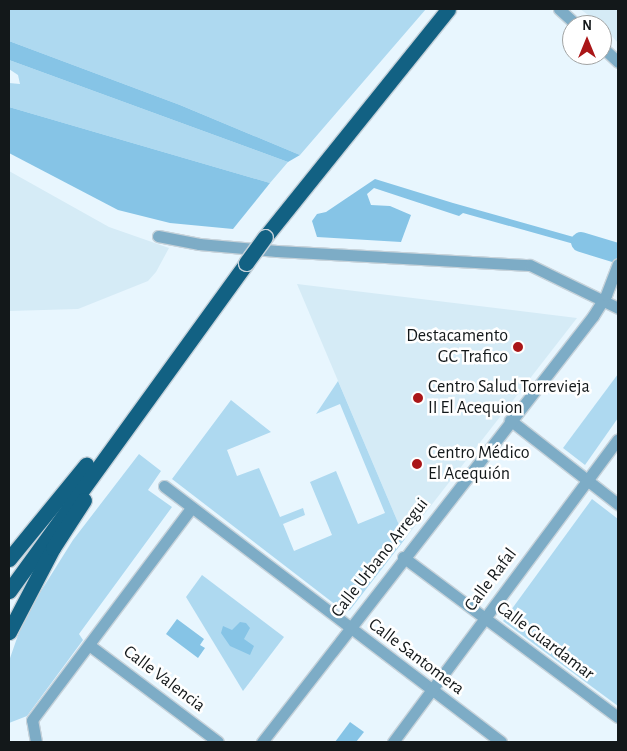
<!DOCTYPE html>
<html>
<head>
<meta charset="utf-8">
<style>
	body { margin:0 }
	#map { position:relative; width:627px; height:751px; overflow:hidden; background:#e8f6fe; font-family:"Alegreya Sans",sans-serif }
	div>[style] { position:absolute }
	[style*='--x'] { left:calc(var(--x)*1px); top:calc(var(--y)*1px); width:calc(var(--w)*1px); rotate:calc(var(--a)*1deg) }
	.built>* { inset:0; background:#d5ebf6 }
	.green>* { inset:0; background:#aed9f0 }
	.water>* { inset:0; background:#86c4e6 }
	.river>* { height:20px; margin:-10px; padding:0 10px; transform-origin:10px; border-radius:10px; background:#86c4e6 }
	.roads { filter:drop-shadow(1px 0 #c6d2da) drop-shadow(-1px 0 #c6d2da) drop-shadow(0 1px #c6d2da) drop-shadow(0 -1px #c6d2da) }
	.minor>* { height:11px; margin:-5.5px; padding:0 5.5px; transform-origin:5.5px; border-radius:5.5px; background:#7dacc6 }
	.trunk>* { height:15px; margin:-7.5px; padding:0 7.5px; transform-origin:7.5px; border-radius:7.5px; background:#126183 }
	.bridges { filter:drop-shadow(1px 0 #c6d2da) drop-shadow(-1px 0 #c6d2da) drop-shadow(0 1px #c6d2da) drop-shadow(0 -1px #c6d2da) }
	.trunk-bridge>* { height:15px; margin:-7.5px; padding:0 7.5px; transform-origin:7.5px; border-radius:7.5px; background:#126183 }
	.dots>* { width:14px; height:14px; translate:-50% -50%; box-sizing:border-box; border:2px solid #fff; border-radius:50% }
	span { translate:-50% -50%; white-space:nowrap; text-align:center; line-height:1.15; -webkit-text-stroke:5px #fff; paint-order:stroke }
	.poi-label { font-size:18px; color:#13181a }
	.right { translate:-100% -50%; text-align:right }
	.left { translate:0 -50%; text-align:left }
	.street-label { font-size:18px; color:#13181a }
	.frame { position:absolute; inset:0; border:10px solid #13181a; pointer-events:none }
	.north { position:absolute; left:562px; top:15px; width:50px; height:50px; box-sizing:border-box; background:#fff; border:1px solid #a1a3a3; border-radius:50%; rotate:0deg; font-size:14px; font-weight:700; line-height:20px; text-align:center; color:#13181a }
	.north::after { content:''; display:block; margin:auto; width:18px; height:22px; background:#aa1618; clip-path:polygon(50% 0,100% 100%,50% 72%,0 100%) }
</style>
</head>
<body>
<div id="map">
	<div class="built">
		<div style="clip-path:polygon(580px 9px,618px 9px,618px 43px,602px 25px)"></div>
		<div style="clip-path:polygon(9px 171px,109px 227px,169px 248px,156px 272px,148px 281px,78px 309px,9px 311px)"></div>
		<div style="clip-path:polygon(297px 284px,577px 318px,405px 539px)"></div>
	</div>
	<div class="green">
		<div style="clip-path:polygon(9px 9px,426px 9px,300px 155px,180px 105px,9px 41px)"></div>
		<div style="clip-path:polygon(9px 60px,288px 162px,270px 183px,9px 107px,9px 83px,20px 84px,18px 75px,9px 69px)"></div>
		<div style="clip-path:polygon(618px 374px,618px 418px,585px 465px,563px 448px)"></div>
		<div style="clip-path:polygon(338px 381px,405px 539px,350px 610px,345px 612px,172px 479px,231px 400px,271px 432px,227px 450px,237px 476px,259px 468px,280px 517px,303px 508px,305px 515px,283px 524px,294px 551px,332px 535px,310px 482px,336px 471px,358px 524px,385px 513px,340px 404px,316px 414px)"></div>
		<div style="clip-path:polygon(139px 454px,161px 471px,148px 490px,172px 507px,79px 634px,83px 640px,27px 716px,9px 723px,9px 661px,24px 618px,73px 540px)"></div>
		<div style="clip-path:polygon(592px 499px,618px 519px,618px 706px,503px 621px)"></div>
		<div style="clip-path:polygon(202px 575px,284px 637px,243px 691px,186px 597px)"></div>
	</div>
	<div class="water">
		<div style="clip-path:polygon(9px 41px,180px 105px,300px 155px,288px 162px,9px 60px)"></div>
		<div style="clip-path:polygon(9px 107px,270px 183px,233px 229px,170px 223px,118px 210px,9px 153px)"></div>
		<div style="clip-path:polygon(375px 179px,453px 203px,609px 247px,606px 253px,463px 213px,459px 216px,374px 188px,367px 194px,371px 205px,390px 206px,411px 215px,401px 242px,317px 237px,312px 221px,317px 214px,326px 212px)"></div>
		<div style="clip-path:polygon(177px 619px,204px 639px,200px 645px,205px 648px,198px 658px,166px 634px)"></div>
		<div style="clip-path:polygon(240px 622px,246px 623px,250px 628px,244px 639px,254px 646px,250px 655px,230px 646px,221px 633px,223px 626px,232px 630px)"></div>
		<div style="clip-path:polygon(350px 722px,364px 732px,356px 742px,335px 742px)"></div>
	</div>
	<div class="river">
		<div style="--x:581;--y:242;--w:39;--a:17"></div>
	</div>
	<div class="roads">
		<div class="minor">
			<div style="--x:559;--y:9;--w:24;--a:42"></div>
			<div style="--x:602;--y:47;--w:22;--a:43"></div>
			<div style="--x:158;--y:236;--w:42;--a:11"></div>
			<div style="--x:199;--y:244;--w:78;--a:5.1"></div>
			<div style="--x:277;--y:251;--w:253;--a:3.2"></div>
			<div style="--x:530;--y:265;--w:98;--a:26"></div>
			<div style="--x:510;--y:420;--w:137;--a:37.9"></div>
			<div style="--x:164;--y:486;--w:423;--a:37.2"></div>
			<div style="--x:403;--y:557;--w:268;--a:36.7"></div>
			<div style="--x:89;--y:645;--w:161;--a:36.9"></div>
			<div style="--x:36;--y:742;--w:22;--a:-100"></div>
			<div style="--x:32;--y:720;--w:265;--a:-53.1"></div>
			<div style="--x:262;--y:742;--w:539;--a:-52.15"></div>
			<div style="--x:593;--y:316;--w:25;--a:-58"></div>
			<div style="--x:606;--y:295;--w:33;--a:-69"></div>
			<div style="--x:393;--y:742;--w:377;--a:-53.4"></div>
		</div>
		<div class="trunk">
			<div style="--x:265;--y:237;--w:292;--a:-51.2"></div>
			<div style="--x:9;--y:559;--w:122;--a:-50.7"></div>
			<div style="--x:9;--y:591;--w:405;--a:-54.1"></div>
			<div style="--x:9;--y:632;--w:95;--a:-62.4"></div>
			<div style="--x:53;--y:548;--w:57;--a:-57.1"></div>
		</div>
	</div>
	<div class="bridges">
		<div class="trunk-bridge">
			<div style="--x:246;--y:263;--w:32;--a:-54"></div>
		</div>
	</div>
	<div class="dots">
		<div style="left:518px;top:347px;background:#aa1618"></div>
		<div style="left:418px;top:398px;background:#aa1618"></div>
		<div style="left:417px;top:464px;background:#aa1618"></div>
	</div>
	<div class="poi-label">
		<span class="right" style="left:508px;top:347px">Destacamento<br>GC Trafico</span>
		<span class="left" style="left:428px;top:398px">Centro Salud Torrevieja<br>II El Acequion</span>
		<span class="left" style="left:428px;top:464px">Centro Médico<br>El Acequión</span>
	</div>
	<div class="street-label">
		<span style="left:380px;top:558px;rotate:-52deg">Calle Urbano Arregui</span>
		<span style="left:491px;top:580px;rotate:-53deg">Calle Rafal</span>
		<span style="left:545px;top:641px;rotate:37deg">Calle Guardamar</span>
		<span style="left:416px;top:657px;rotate:37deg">Calle Santomera</span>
		<span style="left:164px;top:679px;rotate:37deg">Calle Valencia</span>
	</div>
	<div class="frame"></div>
	<div class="north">N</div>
</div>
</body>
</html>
